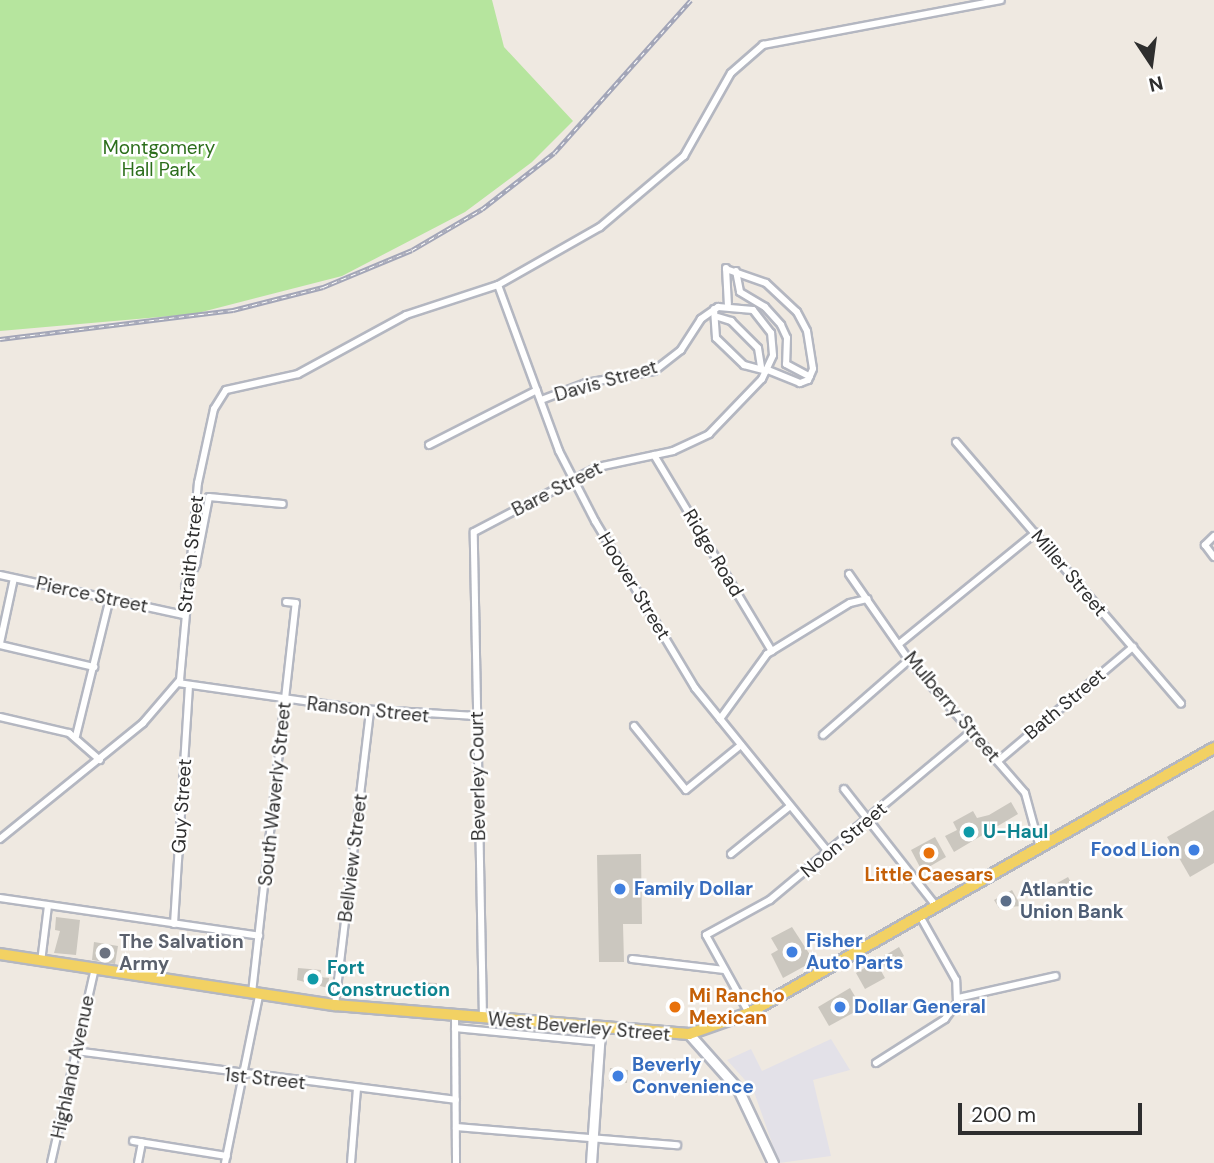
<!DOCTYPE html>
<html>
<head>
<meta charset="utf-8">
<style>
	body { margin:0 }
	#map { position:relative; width:1214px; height:1163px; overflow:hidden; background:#efe9e1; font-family:"DM Sans",sans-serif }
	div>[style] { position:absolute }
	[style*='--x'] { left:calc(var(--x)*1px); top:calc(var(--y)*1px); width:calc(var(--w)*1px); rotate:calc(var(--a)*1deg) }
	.industrial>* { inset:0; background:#e3e1e8 }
	.green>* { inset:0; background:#b6e59e }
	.building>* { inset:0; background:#cbc7bf }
	.roads { filter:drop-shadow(2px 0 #b4b7c1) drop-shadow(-2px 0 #b4b7c1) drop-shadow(0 2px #b4b7c1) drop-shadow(0 -2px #b4b7c1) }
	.street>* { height:6px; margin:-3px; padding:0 3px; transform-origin:3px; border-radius:3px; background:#fff }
	.secondary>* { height:9px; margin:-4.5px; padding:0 4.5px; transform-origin:4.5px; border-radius:4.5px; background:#fff }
	.primary>* { height:10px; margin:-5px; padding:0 5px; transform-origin:5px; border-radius:5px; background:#f2d163 }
	.rail>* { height:4.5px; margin-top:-2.25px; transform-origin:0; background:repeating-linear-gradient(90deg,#fff 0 5px,#a3a6b8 0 10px); box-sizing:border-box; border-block:2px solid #a3a6b8 }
	.dots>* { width:19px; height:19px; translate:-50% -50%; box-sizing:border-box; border:4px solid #fff; border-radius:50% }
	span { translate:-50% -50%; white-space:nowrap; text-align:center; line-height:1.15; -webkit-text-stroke:5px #fff; paint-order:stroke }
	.park-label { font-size:19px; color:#2c6e1b }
	.street-label { font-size:19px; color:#2e2e2e }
	.culture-label { font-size:19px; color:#0d838f; font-weight:700 }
	.left { translate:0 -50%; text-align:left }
	.shop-label { font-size:19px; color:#366cbe; font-weight:700 }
	.right { translate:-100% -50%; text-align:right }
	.food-label { font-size:19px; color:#c56008; font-weight:700 }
	.service-label { font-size:19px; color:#4e5e75; font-weight:700 }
	.worship-label { font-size:19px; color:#5b616d; font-weight:700 }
	.north { position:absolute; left:1116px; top:28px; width:70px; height:70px; -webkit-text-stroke:5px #fff; paint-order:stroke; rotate:167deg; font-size:19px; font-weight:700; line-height:28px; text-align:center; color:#2e2e2e }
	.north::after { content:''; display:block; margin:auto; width:24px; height:32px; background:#2e2e2e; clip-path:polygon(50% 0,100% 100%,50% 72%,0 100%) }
	.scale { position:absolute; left:958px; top:1103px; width:184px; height:32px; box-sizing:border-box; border:4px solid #2e2e2e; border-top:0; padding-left:9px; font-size:21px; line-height:24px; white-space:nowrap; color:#2e2e2e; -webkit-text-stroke:5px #fff; paint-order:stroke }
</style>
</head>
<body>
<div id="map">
	<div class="industrial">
		<div style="clip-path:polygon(831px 1039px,850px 1070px,813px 1080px,831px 1156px,779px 1163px,753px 1089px,727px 1060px,751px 1049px,762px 1071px)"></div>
	</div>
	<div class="green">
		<div style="clip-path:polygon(0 0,492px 0,504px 47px,573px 121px,532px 162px,465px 212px,342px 276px,194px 314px,0 331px)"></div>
	</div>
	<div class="building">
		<div style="clip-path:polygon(1011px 802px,1018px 814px,954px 852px,945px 836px,957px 830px,953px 822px,973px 811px,977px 818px,989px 815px)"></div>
		<div style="clip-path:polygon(1214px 810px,1214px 863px,1190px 877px,1167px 837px)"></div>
		<div style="clip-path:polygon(935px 837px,946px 857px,922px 871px,911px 850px)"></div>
		<div style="clip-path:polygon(641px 854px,642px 924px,623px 924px,624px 962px,599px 962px,597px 855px)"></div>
		<div style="clip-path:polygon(1068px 877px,1074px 888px,1058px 897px,1052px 886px)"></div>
		<div style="clip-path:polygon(1012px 890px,1021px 906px,999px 908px,994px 900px)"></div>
		<div style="clip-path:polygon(56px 917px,80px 920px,76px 955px,54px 953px,60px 931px,55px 930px)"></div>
		<div style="clip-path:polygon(792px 927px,814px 961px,783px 978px,771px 954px,778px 950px,771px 938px)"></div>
		<div style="clip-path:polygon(94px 942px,118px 946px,115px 964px,92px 960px)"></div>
		<div style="clip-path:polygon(899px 947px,904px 956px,880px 969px,885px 978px,865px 989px,856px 973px)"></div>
		<div style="clip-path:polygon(298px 968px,321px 970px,320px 977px,329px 978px,328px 988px,297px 980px)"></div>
		<div style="clip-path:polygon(414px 982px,437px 983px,437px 995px,414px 995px)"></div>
		<div style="clip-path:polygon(850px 988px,862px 1008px,829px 1026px,818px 1007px)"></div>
		<div style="clip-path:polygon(610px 1068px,628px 1070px,627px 1083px,609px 1081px)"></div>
	</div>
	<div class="roads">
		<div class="street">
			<div style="--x:726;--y:268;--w:36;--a:87"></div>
			<div style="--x:726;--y:269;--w:42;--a:19.3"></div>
			<div style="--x:766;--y:283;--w:42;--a:43.1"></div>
			<div style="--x:797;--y:312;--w:21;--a:62"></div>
			<div style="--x:807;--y:331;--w:38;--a:81"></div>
			<div style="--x:813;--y:369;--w:12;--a:114"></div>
			<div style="--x:808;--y:380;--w:9;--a:159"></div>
			<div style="--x:800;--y:383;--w:35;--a:-158"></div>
			<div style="--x:736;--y:271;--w:21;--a:79"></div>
			<div style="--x:740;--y:292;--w:29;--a:31"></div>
			<div style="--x:765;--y:307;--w:24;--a:48"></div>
			<div style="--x:781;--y:325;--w:14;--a:65"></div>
			<div style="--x:787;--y:338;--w:26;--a:92"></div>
			<div style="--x:786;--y:364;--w:27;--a:28"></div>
			<div style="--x:498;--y:285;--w:177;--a:69.8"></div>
			<div style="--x:559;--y:451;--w:79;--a:62.8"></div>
			<div style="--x:595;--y:521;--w:195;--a:59.1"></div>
			<div style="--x:695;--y:688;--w:213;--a:50.9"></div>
			<div style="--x:714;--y:309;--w:29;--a:86"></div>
			<div style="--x:716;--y:338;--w:39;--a:44"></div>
			<div style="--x:744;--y:365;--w:23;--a:15"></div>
			<div style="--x:718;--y:317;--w:14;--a:17"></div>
			<div style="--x:731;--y:321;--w:38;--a:45"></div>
			<div style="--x:758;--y:348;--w:19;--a:81"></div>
			<div style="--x:956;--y:442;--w:345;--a:49.3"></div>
			<div style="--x:429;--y:445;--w:121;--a:-27"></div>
			<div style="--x:654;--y:455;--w:229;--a:59"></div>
			<div style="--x:1214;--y:536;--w:13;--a:135"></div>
			<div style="--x:1205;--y:545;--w:15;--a:53"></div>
			<div style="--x:849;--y:574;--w:105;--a:55.1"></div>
			<div style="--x:909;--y:660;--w:176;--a:48.9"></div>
			<div style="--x:1025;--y:793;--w:57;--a:74.7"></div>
			<div style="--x:0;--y:575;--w:188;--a:12.3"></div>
			<div style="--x:185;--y:586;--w:25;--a:-63"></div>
			<div style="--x:196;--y:564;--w:68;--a:-79"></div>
			<div style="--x:209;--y:497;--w:74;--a:5.4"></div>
			<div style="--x:0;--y:643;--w:66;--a:-77.8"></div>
			<div style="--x:899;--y:644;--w:176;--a:-39.2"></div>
			<div style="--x:0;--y:645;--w:97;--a:13.2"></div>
			<div style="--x:178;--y:683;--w:184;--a:8.1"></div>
			<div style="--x:360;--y:709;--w:116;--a:3.5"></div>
			<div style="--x:0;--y:717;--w:71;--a:13.1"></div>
			<div style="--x:69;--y:733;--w:41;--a:41.1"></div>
			<div style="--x:720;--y:719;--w:80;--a:-54.1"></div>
			<div style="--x:767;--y:654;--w:97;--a:-31.6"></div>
			<div style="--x:850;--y:603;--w:18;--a:-13"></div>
			<div style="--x:634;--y:726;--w:82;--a:50.9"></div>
			<div style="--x:686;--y:790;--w:71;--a:-39.3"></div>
			<div style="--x:823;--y:735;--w:114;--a:-41.1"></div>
			<div style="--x:76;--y:736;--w:142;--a:-76.2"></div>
			<div style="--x:998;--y:761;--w:177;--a:-40.2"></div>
			<div style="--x:844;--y:789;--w:150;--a:51.8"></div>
			<div style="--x:0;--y:839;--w:184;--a:-39"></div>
			<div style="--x:143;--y:723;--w:57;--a:-49.3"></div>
			<div style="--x:180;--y:680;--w:198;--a:-84.8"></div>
			<div style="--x:198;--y:483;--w:76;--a:-77.8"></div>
			<div style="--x:214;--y:409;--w:22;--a:-58"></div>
			<div style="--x:226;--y:390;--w:74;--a:-12.5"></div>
			<div style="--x:298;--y:374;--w:123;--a:-28.6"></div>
			<div style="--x:406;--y:315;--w:97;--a:-18.1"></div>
			<div style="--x:498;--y:285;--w:117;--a:-29.6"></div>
			<div style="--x:600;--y:227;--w:110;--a:-40.2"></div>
			<div style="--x:684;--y:156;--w:95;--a:-60.5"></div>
			<div style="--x:731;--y:73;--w:43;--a:-41.2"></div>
			<div style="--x:763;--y:45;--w:242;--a:-10.7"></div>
			<div style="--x:731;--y:854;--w:76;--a:-39.1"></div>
			<div style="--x:0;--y:898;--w:262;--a:8.3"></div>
			<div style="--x:174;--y:924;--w:236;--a:-86.4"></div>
			<div style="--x:632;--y:959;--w:93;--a:6.8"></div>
			<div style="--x:41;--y:962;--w:56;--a:-82.9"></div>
			<div style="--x:252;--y:993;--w:392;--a:-83.6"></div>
			<div style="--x:296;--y:603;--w:10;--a:-174"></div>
			<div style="--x:958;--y:998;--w:100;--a:-12.7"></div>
			<div style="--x:335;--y:1005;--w:296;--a:-83.2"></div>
			<div style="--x:749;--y:1013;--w:89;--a:-118.9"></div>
			<div style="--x:706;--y:935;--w:73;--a:-28.7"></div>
			<div style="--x:770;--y:900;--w:262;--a:-39.9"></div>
			<div style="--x:455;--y:1017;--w:146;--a:89.6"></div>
			<div style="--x:483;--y:1018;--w:486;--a:-91.1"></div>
			<div style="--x:474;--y:532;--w:140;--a:-27.7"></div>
			<div style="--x:598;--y:467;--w:77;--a:-12"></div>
			<div style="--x:673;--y:451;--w:40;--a:-25"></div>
			<div style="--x:709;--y:434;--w:76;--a:-46.1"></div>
			<div style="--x:762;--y:379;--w:26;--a:-65"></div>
			<div style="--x:773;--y:355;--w:22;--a:-95"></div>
			<div style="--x:771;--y:333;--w:29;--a:-128"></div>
			<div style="--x:753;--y:310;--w:35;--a:-175"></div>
			<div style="--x:718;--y:307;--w:21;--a:145"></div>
			<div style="--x:701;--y:319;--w:37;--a:123"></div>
			<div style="--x:681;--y:350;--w:34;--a:142"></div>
			<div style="--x:654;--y:371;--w:69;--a:170"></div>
			<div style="--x:586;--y:383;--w:48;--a:159.3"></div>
			<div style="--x:455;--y:1028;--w:147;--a:5.5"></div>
			<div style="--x:75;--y:1051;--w:384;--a:7.3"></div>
			<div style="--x:876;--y:1063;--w:82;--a:-32.5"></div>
			<div style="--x:945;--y:1019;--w:20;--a:-53"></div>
			<div style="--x:957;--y:1003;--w:23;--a:-92"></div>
			<div style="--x:956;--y:980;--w:73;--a:-119.4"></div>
			<div style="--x:456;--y:1127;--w:222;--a:4.7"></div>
			<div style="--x:133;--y:1141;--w:95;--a:9.1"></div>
			<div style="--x:51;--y:1163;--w:196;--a:-77.3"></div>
			<div style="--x:138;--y:1163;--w:21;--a:-79"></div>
			<div style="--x:225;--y:1163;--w:170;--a:-78.5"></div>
			<div style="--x:351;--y:1163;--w:75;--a:-85.4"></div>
		</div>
		<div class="secondary">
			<div style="--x:689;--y:1034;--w:74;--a:48.3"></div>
			<div style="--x:738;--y:1089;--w:82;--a:64.7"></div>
			<div style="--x:591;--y:1163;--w:132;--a:-86.1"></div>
		</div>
		<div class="primary">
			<div style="--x:0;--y:954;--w:339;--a:8.7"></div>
			<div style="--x:335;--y:1005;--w:355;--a:4.7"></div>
			<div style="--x:689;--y:1034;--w:64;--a:-19.3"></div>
			<div style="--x:749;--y:1013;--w:535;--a:-29.68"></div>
		</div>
	</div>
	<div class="rail">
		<div style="--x:0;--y:339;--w:235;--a:-7.1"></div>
		<div style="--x:233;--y:310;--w:93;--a:-14.3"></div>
		<div style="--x:323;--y:287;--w:96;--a:-22.6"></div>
		<div style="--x:412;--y:250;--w:81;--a:-30.4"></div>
		<div style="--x:482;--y:209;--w:91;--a:-37.9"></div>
		<div style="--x:554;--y:153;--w:205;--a:-48.2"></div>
	</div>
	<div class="dots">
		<div style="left:969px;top:832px;background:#0f9aa8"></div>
		<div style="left:1194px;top:850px;background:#3f7fe0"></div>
		<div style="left:929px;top:853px;background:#e8710a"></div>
		<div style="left:620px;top:889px;background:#3f7fe0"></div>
		<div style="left:1006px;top:901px;background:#5c6f8a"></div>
		<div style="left:792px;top:952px;background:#3f7fe0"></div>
		<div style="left:105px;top:953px;background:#6b7280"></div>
		<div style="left:313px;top:979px;background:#0f9aa8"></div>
		<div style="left:675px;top:1007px;background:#e8710a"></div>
		<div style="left:840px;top:1007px;background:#3f7fe0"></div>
		<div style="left:618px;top:1076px;background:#3f7fe0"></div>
	</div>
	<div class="park-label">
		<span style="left:159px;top:159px">Montgomery<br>Hall Park</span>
	</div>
	<div class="street-label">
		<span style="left:606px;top:381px;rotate:-16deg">Davis Street</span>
		<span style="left:557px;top:489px;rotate:-27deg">Bare Street</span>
		<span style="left:713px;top:553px;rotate:59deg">Ridge Road</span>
		<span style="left:191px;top:554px;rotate:-84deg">Straith Street</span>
		<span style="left:1069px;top:573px;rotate:50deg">Miller Street</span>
		<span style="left:634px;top:586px;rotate:59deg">Hoover Street</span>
		<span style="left:92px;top:595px;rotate:12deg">Pierce Street</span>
		<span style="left:1065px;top:704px;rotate:-40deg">Bath Street</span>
		<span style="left:952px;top:707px;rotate:50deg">Mulberry Street</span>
		<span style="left:368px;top:710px;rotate:6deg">Ranson Street</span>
		<span style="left:478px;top:776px;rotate:-91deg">Beverley Court</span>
		<span style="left:275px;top:794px;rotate:-84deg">South Waverly Street</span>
		<span style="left:182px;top:806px;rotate:-86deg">Guy Street</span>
		<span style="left:844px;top:840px;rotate:-40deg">Noon Street</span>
		<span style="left:353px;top:858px;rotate:-83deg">Bellview Street</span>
		<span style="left:579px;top:1027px;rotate:5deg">West Beverley Street</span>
		<span style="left:73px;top:1067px;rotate:-78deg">Highland Avenue</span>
		<span style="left:265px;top:1079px;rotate:6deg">1st Street</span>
	</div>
	<div class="culture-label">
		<span class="left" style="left:983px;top:832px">U-Haul</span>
		<span class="left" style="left:327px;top:979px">Fort<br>Construction</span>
	</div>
	<div class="shop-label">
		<span class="right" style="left:1180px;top:850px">Food Lion</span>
		<span class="left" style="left:634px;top:889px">Family Dollar</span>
		<span class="left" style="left:806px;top:952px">Fisher<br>Auto Parts</span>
		<span class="left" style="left:854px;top:1007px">Dollar General</span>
		<span class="left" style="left:632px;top:1076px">Beverly<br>Convenience</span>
	</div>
	<div class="food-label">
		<span style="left:929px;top:875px">Little Caesars</span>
		<span class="left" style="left:689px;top:1007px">Mi Rancho<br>Mexican</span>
	</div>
	<div class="service-label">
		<span class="left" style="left:1020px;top:901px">Atlantic<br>Union Bank</span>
	</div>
	<div class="worship-label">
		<span class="left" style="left:119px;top:953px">The Salvation<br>Army</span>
	</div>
	<div class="north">N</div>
	<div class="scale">200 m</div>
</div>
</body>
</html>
